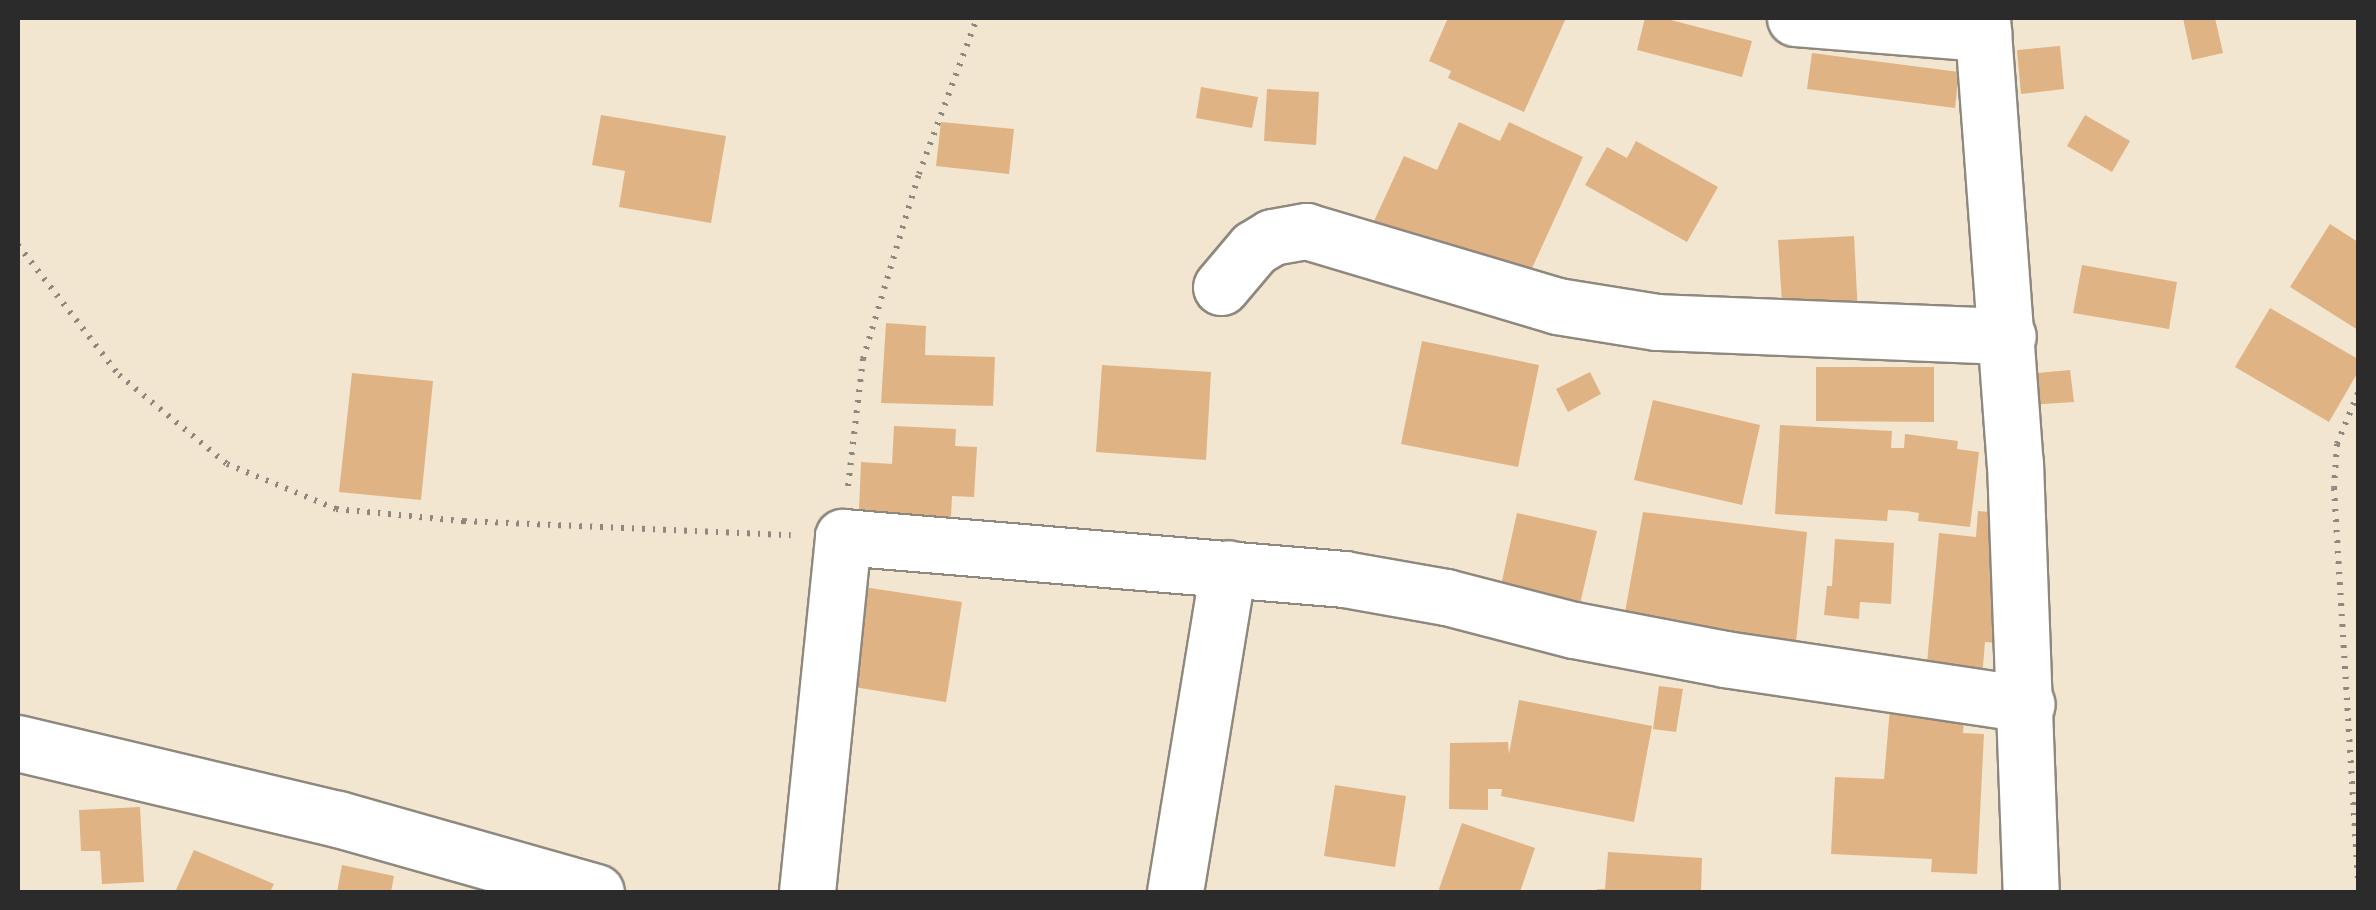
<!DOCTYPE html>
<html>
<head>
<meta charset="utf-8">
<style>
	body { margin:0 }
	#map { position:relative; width:2376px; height:910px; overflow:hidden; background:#f2e6d1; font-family:Mali,sans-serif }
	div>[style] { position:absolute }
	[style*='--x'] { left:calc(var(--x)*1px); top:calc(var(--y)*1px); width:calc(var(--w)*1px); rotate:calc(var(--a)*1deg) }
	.building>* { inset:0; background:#e0b384 }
	.path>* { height:6px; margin-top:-3px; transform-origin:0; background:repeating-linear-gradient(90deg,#8e887e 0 2.5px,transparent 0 10.5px) }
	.roads { filter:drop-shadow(2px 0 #8e887e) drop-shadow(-2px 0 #8e887e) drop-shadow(0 2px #8e887e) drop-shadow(0 -2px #8e887e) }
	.minor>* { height:55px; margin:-27.5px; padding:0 27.5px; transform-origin:27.5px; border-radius:27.5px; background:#fff }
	span { translate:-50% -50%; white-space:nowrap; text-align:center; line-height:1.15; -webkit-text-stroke:10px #f6f6f2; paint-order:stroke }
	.frame { position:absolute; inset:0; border:20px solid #2b2b2b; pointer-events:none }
</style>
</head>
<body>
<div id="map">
	<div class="building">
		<div style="clip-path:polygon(1448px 18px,1566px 18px,1524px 112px,1448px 78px,1451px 71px,1429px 61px)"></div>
		<div style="clip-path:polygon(1645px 18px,1663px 18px,1752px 41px,1742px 77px,1637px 50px)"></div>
		<div style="clip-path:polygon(2183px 18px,2215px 18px,2223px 53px,2192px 60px)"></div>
		<div style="clip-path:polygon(2060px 46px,2064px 89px,2021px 94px,2017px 50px)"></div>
		<div style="clip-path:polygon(1812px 53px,1959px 72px,1955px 108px,1807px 89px)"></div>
		<div style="clip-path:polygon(1201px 87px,1258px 97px,1252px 128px,1196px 118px)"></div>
		<div style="clip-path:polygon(1267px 89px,1319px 92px,1316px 145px,1264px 141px)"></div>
		<div style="clip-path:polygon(601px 115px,726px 136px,711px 223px,619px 207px,625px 171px,592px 165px)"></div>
		<div style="clip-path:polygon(2085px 115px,2130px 141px,2112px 172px,2067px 146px)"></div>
		<div style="clip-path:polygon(941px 122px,1014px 129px,1009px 174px,936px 166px)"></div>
		<div style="clip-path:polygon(1459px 122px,1500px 141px,1509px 122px,1583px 157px,1527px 279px,1463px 263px,1374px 221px,1404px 156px,1437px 170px)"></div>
		<div style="clip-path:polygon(1636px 141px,1718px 187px,1687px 242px,1585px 185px,1607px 147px,1627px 158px)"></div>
		<div style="clip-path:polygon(2330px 224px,2358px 242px,2358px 330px,2290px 287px)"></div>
		<div style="clip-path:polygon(1854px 236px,1858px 315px,1783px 319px,1778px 240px)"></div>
		<div style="clip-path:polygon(2082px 265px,2177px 282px,2169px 329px,2073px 313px)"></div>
		<div style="clip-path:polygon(2270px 308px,2358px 359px,2358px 372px,2329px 422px,2235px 367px)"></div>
		<div style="clip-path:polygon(886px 323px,926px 326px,925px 355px,995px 357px,993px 406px,881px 403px)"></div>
		<div style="clip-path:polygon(1422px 341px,1539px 365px,1518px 467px,1401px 444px)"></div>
		<div style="clip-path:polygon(1102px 365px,1211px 372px,1206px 460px,1096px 452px)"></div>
		<div style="clip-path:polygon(1816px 367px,1934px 367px,1934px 422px,1816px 421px)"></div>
		<div style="clip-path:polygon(2070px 370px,2074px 402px,2030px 405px,2027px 374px)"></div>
		<div style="clip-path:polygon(1590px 372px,1601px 394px,1568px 412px,1556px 389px)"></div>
		<div style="clip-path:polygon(352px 373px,433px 381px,421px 500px,339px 492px)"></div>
		<div style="clip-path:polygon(1653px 400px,1760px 425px,1742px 505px,1634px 480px)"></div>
		<div style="clip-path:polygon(1780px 425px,1892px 431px,1891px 448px,1904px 448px,1905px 434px,1958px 441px,1957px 449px,1979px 452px,1970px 527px,1918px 521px,1919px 513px,1907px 511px,1888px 510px,1887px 521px,1775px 514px)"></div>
		<div style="clip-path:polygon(894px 426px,956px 429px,955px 446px,977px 447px,974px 497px,952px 496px,950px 538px,858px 535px,861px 462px,892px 464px)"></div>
		<div style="clip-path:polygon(1978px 511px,2009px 514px,1998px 643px,1985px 642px,1981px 690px,1925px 685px,1939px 533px,1976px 537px)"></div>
		<div style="clip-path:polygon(1643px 512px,1807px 532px,1795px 652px,1622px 629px)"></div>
		<div style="clip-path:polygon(1517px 513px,1597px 531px,1579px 608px,1500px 590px)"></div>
		<div style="clip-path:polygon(1835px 539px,1894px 543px,1891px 604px,1860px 602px,1859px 619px,1824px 615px,1827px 586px,1832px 586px)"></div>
		<div style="clip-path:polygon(857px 586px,962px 602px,946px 702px,842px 685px)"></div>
		<div style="clip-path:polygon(1659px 686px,1683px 689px,1676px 732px,1653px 729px)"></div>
		<div style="clip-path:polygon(1891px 696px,1966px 702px,1963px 733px,1984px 734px,1977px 874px,1931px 872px,1932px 859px,1831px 854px,1835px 777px,1884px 779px)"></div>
		<div style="clip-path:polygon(1519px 700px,1652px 726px,1634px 822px,1501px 796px,1502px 789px,1488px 789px,1488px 810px,1449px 809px,1450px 743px,1508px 742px,1509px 754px)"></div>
		<div style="clip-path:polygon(1335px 785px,1406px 796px,1395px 867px,1324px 856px)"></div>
		<div style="clip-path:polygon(140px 807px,144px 882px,102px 884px,100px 851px,81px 851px,79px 810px)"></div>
		<div style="clip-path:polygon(1462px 823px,1535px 848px,1520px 892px,1438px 892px)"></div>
		<div style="clip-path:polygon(194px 850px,274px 884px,270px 892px,175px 892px)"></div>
		<div style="clip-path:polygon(1608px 852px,1702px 858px,1701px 892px,1597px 892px,1597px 889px,1605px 889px)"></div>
		<div style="clip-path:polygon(342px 865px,394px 876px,391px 892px,337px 892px)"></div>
	</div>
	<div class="path">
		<div style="--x:18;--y:245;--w:165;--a:52.2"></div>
		<div style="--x:119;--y:375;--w:140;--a:39.5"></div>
		<div style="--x:227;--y:464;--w:118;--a:22.4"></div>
		<div style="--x:336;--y:509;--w:129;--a:5.4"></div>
		<div style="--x:464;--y:521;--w:327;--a:2.5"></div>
		<div style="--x:2358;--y:393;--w:55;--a:112.4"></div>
		<div style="--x:2337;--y:444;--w:44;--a:93.9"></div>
		<div style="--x:2334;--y:488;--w:398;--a:86.5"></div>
		<div style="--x:848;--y:486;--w:128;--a:-83.3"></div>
		<div style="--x:863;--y:359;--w:193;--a:-73.2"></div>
		<div style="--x:919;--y:174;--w:166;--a:-69.6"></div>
	</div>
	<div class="roads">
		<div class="minor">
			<div style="--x:1795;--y:18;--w:189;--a:4.6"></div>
			<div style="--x:1982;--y:18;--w:446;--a:85.8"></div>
			<div style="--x:2015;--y:463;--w:429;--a:87.9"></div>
			<div style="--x:1221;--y:287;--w:51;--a:-49.8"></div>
			<div style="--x:1254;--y:248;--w:21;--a:-31"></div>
			<div style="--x:1272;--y:237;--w:35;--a:-10"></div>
			<div style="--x:1306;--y:231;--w:262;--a:16.6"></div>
			<div style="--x:1557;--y:306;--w:101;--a:9.1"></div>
			<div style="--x:1657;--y:322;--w:351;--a:2.3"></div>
			<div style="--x:18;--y:743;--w:329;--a:13.4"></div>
			<div style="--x:338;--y:819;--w:268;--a:15.8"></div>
			<div style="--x:807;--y:892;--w:357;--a:-84.2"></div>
			<div style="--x:843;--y:537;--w:503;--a:4.79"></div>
			<div style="--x:1344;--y:579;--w:104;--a:10"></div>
			<div style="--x:1446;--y:597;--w:132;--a:14.5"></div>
			<div style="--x:1574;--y:630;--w:154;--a:10.9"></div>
			<div style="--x:1725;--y:659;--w:305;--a:8.5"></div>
			<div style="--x:1175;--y:892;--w:328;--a:-80.7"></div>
		</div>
	</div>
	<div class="frame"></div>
</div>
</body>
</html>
